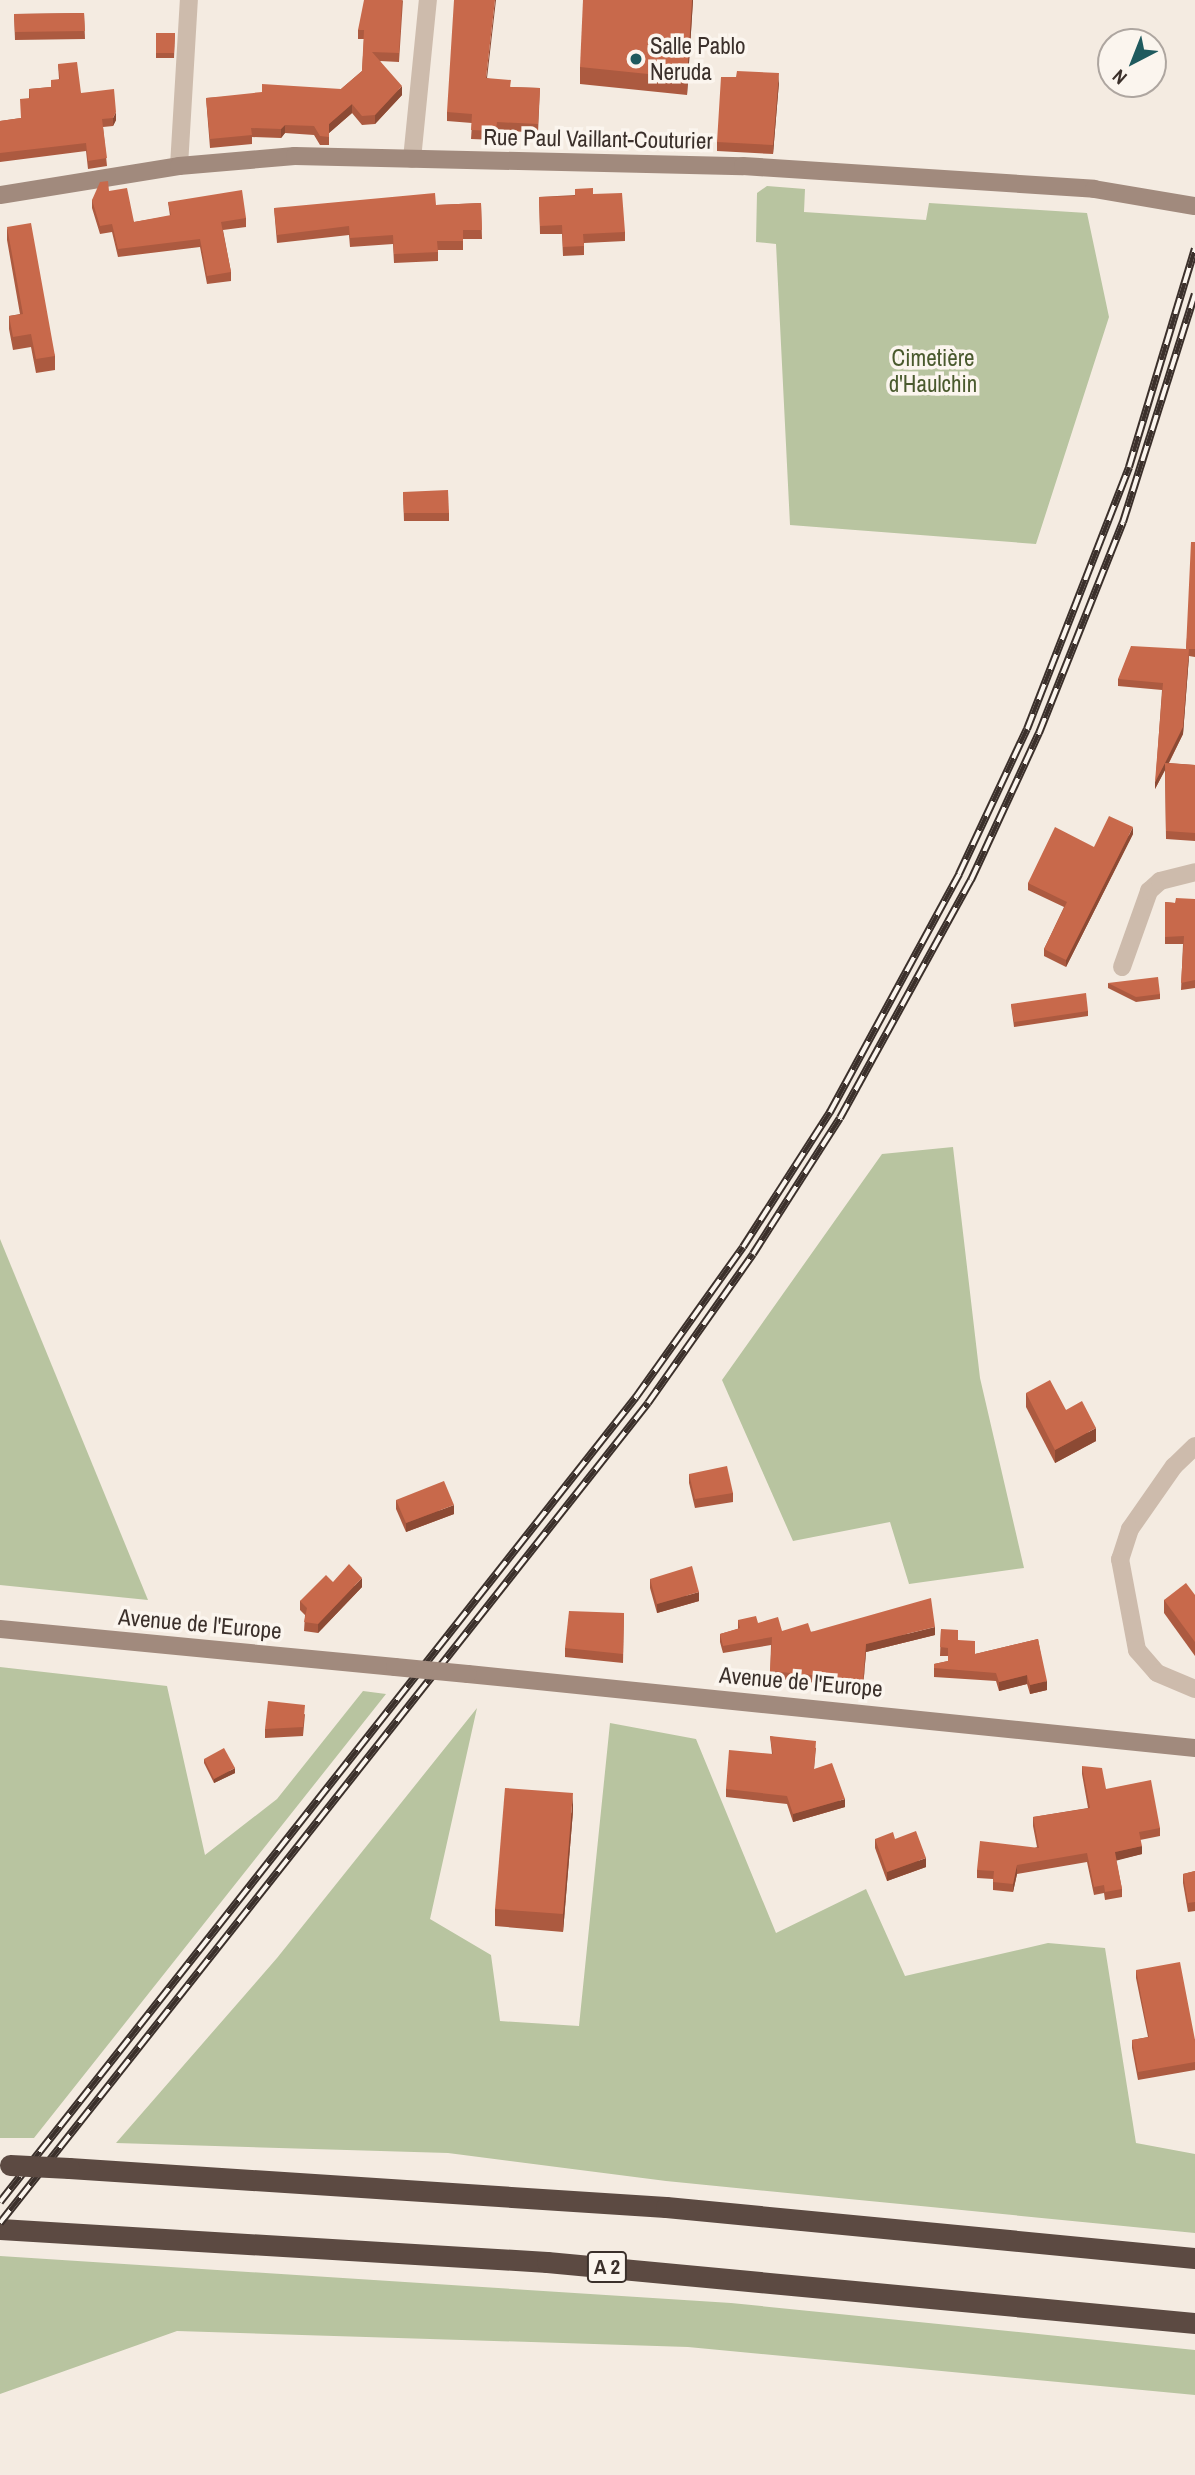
<!DOCTYPE html>
<html>
<head>
<meta charset="utf-8">
<style>
	body { margin:0 }
	#map { position:relative; width:1195px; height:2475px; overflow:hidden; background:#f4ebe1; font-family:"Archivo Narrow",sans-serif }
	div>[style] { position:absolute }
	[style*='--x'] { left:calc(var(--x)*1px); top:calc(var(--y)*1px); width:calc(var(--w)*1px); rotate:calc(var(--a)*1deg) }
	.green>* { inset:0; background:#b8c4a0 }
	.street>* { height:18px; margin:-9px; padding:0 9px; transform-origin:9px; border-radius:9px; background:#cdbbac }
	.secondary>* { height:18px; margin:-9px; padding:0 9px; transform-origin:9px; border-radius:9px; background:#a18a7d }
	.highway>* { height:21px; margin:-10.5px; padding:0 10.5px; transform-origin:10.5px; border-radius:10.5px; background:#5c4a42 }
	.rail>* { height:8px; margin-top:-4px; transform-origin:0; background:repeating-linear-gradient(90deg,#fbf5ee 0 16px,#3b302b 0 32px); box-sizing:border-box; border-block:2px solid #3b302b }
	.secondary-bridge>* { height:18px; margin:-9px; padding:0 9px; transform-origin:9px; border-radius:9px; background:#a18a7d }
	.highway-bridge>* { height:21px; margin:-10.5px; padding:0 10.5px; transform-origin:10.5px; border-radius:10.5px; background:#5c4a42 }
	.wall>* { inset:0; background:#ac5a40 }
	.shaded-wall>* { inset:0; background:#8c4a34 }
	.building>* { inset:0; background:#c8694b }
	.dots>* { width:19px; height:19px; translate:-50% -50%; box-sizing:border-box; border:4px solid #fbf5ee; border-radius:50% }
	span { translate:-50% -50%; white-space:nowrap; text-align:center; line-height:1.15; -webkit-text-stroke:7px #fbf5ee; paint-order:stroke }
	.shield-label span { padding:2px 5px; background:#fbf5ee; border:2px solid; border-radius:5px; -webkit-text-stroke-width:0 }
	.shield-label { font-size:21px; color:#3b302b; font-weight:700 }
	.poi-label { font-size:23px; color:#3b302b }
	.left { translate:0 -50%; text-align:left }
	.street-label { font-size:23px; color:#3b302b }
	.park-label { font-size:23px; color:#4a5a2e }
	.north { position:absolute; left:1097px; top:28px; width:70px; height:70px; box-sizing:border-box; background:#fbf5ee; border:2px solid #aea6a0; border-radius:50%; rotate:222deg; font-size:19px; font-weight:700; line-height:28px; text-align:center; color:#3b302b }
	.north::after { content:''; display:block; margin:auto; width:24px; height:32px; background:#1f5a5e; clip-path:polygon(50% 0,100% 100%,50% 72%,0 100%) }
</style>
</head>
<body>
<div id="map">
	<div class="green">
		<div style="clip-path:polygon(767px 186px,805px 189px,804px 212px,926px 220px,929px 203px,1087px 213px,1109px 317px,1036px 544px,790px 525px,776px 244px,756px 242px,757px 193px)"></div>
		<div style="clip-path:polygon(953px 1147px,980px 1378px,1024px 1568px,909px 1584px,890px 1522px,793px 1541px,722px 1380px,882px 1154px)"></div>
		<div style="clip-path:polygon(0 1239px,148px 1600px,0 1585px)"></div>
		<div style="clip-path:polygon(0 1667px,167px 1686px,205px 1855px,277px 1799px,363px 1691px,386px 1694px,34px 2138px,0 2138px)"></div>
		<div style="clip-path:polygon(477px 1708px,430px 1919px,491px 1955px,500px 2021px,579px 2026px,610px 1723px,696px 1739px,776px 1933px,866px 1889px,905px 1976px,1048px 1943px,1105px 1948px,1136px 2143px,1195px 2154px,1195px 2233px,666px 2181px,448px 2153px,116px 2143px,277px 1958px)"></div>
		<div style="clip-path:polygon(0 2256px,731px 2303px,1195px 2350px,1195px 2395px,688px 2347px,177px 2331px,0 2394px)"></div>
	</div>
	<div class="street">
		<div style="--x:412;--y:159;--w:160;--a:-84.3"></div>
		<div style="--x:179;--y:166;--w:166;--a:-86.6"></div>
		<div style="--x:1122;--y:967;--w:81;--a:-70.4"></div>
		<div style="--x:1149;--y:891;--w:15;--a:-42"></div>
		<div style="--x:1160;--y:881;--w:36;--a:-14"></div>
		<div style="--x:1195;--y:1446;--w:29;--a:136"></div>
		<div style="--x:1174;--y:1466;--w:77;--a:124.9"></div>
		<div style="--x:1130;--y:1529;--w:32;--a:108"></div>
		<div style="--x:1120;--y:1559;--w:93;--a:79.4"></div>
		<div style="--x:1137;--y:1650;--w:30;--a:49"></div>
		<div style="--x:1157;--y:1673;--w:41;--a:22.8"></div>
	</div>
	<div class="secondary">
		<div style="--x:0;--y:195;--w:181;--a:-9.2"></div>
		<div style="--x:179;--y:166;--w:116;--a:-4.9"></div>
		<div style="--x:295;--y:156;--w:448;--a:1.3"></div>
		<div style="--x:743;--y:166;--w:352;--a:3.7"></div>
		<div style="--x:1094;--y:189;--w:102;--a:9.6"></div>
		<div style="--x:0;--y:1629;--w:397;--a:5.5"></div>
		<div style="--x:468;--y:1674;--w:731;--a:5.81"></div>
	</div>
	<div class="highway">
		<div style="--x:69;--y:2168;--w:598;--a:3.74"></div>
		<div style="--x:666;--y:2207;--w:531;--a:5.51"></div>
		<div style="--x:0;--y:2229;--w:548;--a:3.45"></div>
		<div style="--x:547;--y:2262;--w:651;--a:5.38"></div>
	</div>
	<div class="rail">
		<div style="--x:0;--y:2202;--w:1026;--a:-51.69"></div>
		<div style="--x:636;--y:1397;--w:184;--a:-54.5"></div>
		<div style="--x:743;--y:1247;--w:161;--a:-57.2"></div>
		<div style="--x:830;--y:1112;--w:271;--a:-61.5"></div>
		<div style="--x:959;--y:874;--w:160;--a:-64.9"></div>
		<div style="--x:1027;--y:729;--w:281;--a:-68.7"></div>
		<div style="--x:1129;--y:467;--w:228;--a:-73.2"></div>
		<div style="--x:0;--y:2223;--w:1045;--a:-51.68"></div>
		<div style="--x:648;--y:1403;--w:182;--a:-54.8"></div>
		<div style="--x:753;--y:1254;--w:161;--a:-57.4"></div>
		<div style="--x:840;--y:1118;--w:272;--a:-61.2"></div>
		<div style="--x:971;--y:880;--w:162;--a:-65.2"></div>
		<div style="--x:1039;--y:733;--w:227;--a:-68.3"></div>
		<div style="--x:1123;--y:522;--w:239;--a:-72.5"></div>
	</div>
	<div class="secondary-bridge">
		<div style="--x:395;--y:1667;--w:73;--a:5.5"></div>
	</div>
	<div class="highway-bridge">
		<div style="--x:10;--y:2165;--w:59;--a:2.9"></div>
	</div>
	<div class="wall">
		<div style="clip-path:polygon(403px 0,399px 62px,380px 61px,402px 95px,375px 124px,362px 125px,352px 113px,329px 133px,329px 145px,320px 145px,314px 135px,285px 133px,281px 138px,252px 137px,252px 144px,210px 148px,206px 98px,341px 89px,362px 71px,364px 39px,358px 39px,358px 30px)"></div>
		<div style="clip-path:polygon(693px 0,687px 95px,580px 84px,580px 67px)"></div>
		<div style="clip-path:polygon(84px 13px,85px 39px,15px 40px,14px 14px)"></div>
		<div style="clip-path:polygon(156px 33px,175px 33px,174px 58px,156px 58px)"></div>
		<div style="clip-path:polygon(58px 64px,81px 93px,116px 120px,113px 126px,103px 127px,107px 166px,88px 169px,86px 151px,0 162px,0 121px,21px 118px,29px 98px,29px 89px,51px 87px,59px 79px)"></div>
		<div style="clip-path:polygon(487px 78px,511px 87px,540px 88px,538px 133px,497px 130px,496px 140px,471px 139px,472px 123px,447px 121px,447px 112px)"></div>
		<div style="clip-path:polygon(779px 82px,773px 154px,717px 151px,717px 142px)"></div>
		<div style="clip-path:polygon(109px 191px,134px 222px,170px 216px,168px 202px,246px 218px,246px 227px,223px 230px,231px 272px,231px 281px,207px 284px,200px 247px,118px 257px,112px 232px,100px 234px,92px 208px,92px 200px)"></div>
		<div style="clip-path:polygon(593px 194px,625px 232px,625px 241px,584px 243px,584px 255px,563px 256px,562px 234px,540px 234px,539px 197px)"></div>
		<div style="clip-path:polygon(481px 203px,482px 239px,463px 239px,463px 250px,438px 250px,438px 261px,394px 263px,393px 244px,350px 247px,349px 235px,277px 243px,274px 208px,436px 205px)"></div>
		<div style="clip-path:polygon(7px 227px,55px 356px,55px 370px,36px 373px,31px 347px,13px 350px,9px 329px,9px 316px,20px 314px,7px 240px)"></div>
		<div style="clip-path:polygon(403px 492px,449px 513px,449px 521px,404px 521px)"></div>
		<div style="clip-path:polygon(1195px 542px,1195px 657px,1189px 656px,1183px 734px,1169px 763px,1195px 765px,1195px 841px,1166px 839px,1165px 770px,1155px 789px,1162px 690px,1118px 686px,1118px 679px,1186px 649px)"></div>
		<div style="clip-path:polygon(1133px 834px,1066px 967px,1044px 956px,1044px 949px,1064px 907px,1028px 890px,1028px 883px,1094px 847px)"></div>
		<div style="clip-path:polygon(1195px 899px,1195px 988px,1181px 990px,1183px 944px,1165px 944px,1165px 902px,1175px 903px)"></div>
		<div style="clip-path:polygon(1108px 983px,1160px 994px,1160px 999px,1136px 1002px,1108px 988px)"></div>
		<div style="clip-path:polygon(1011px 1004px,1088px 1011px,1088px 1016px,1014px 1027px)"></div>
		<div style="clip-path:polygon(1026px 1393px,1066px 1410px,1096px 1441px,1055px 1463px,1026px 1407px)"></div>
		<div style="clip-path:polygon(689px 1474px,733px 1493px,733px 1502px,695px 1508px,689px 1483px)"></div>
		<div style="clip-path:polygon(396px 1500px,454px 1514px,406px 1532px,396px 1509px)"></div>
		<div style="clip-path:polygon(650px 1579px,699px 1601px,657px 1613px,650px 1588px)"></div>
		<div style="clip-path:polygon(333px 1582px,362px 1587px,318px 1633px,304px 1631px,305px 1615px,300px 1610px,300px 1601px)"></div>
		<div style="clip-path:polygon(1195px 1595px,1195px 1656px,1164px 1613px,1164px 1600px)"></div>
		<div style="clip-path:polygon(624px 1613px,623px 1663px,565px 1657px,565px 1648px)"></div>
		<div style="clip-path:polygon(738px 1620px,758px 1623px,782px 1631px,935px 1635px,866px 1652px,863px 1688px,770px 1678px,771px 1645px,723px 1653px,720px 1642px,720px 1634px,738px 1629px)"></div>
		<div style="clip-path:polygon(941px 1629px,958px 1640px,975px 1654px,1038px 1639px,1047px 1690px,1030px 1694px,1027px 1684px,999px 1691px,996px 1681px,934px 1677px,934px 1664px,948px 1661px,948px 1656px,940px 1656px)"></div>
		<div style="clip-path:polygon(305px 1714px,303px 1736px,265px 1738px,265px 1729px)"></div>
		<div style="clip-path:polygon(770px 1736px,816px 1748px,814px 1769px,845px 1807px,793px 1822px,787px 1804px,726px 1797px,726px 1789px,772px 1754px)"></div>
		<div style="clip-path:polygon(204px 1759px,235px 1773px,214px 1783px,204px 1763px)"></div>
		<div style="clip-path:polygon(1082px 1766px,1106px 1789px,1160px 1828px,1160px 1836px,1140px 1840px,1142px 1854px,1116px 1860px,1122px 1889px,1122px 1897px,1105px 1900px,1104px 1893px,1094px 1895px,1087px 1862px,1017px 1874px,1013px 1892px,993px 1890px,993px 1879px,977px 1878px,977px 1870px,1037px 1847px,1033px 1826px,1033px 1817px,1088px 1808px,1082px 1774px)"></div>
		<div style="clip-path:polygon(573px 1811px,563px 1932px,495px 1926px,495px 1909px)"></div>
		<div style="clip-path:polygon(875px 1839px,895px 1839px,926px 1867px,887px 1881px,875px 1848px)"></div>
		<div style="clip-path:polygon(1195px 1871px,1195px 1911px,1188px 1912px,1183px 1883px,1183px 1874px)"></div>
		<div style="clip-path:polygon(1136px 1970px,1195px 2040px,1195px 2070px,1138px 2080px,1132px 2048px,1132px 2040px,1148px 2037px,1136px 1978px)"></div>
	</div>
	<div class="shaded-wall">
		<div style="clip-path:polygon(495px 0,496px 0,486px 87px,486px 78px)"></div>
		<div style="clip-path:polygon(692px 0,693px 0,687px 95px,687px 78px)"></div>
		<div style="clip-path:polygon(779px 73px,779px 82px,773px 154px,773px 145px)"></div>
		<div style="clip-path:polygon(402px 86px,402px 95px,375px 124px,375px 115px)"></div>
		<div style="clip-path:polygon(352px 104px,352px 113px,329px 133px,329px 124px)"></div>
		<div style="clip-path:polygon(116px 112px,116px 120px,113px 126px,113px 118px)"></div>
		<div style="clip-path:polygon(285px 125px,285px 133px,281px 138px,281px 129px)"></div>
		<div style="clip-path:polygon(1189px 656px,1183px 734px,1165px 770px,1165px 763px)"></div>
		<div style="clip-path:polygon(1165px 763px,1165px 770px,1155px 789px,1155px 782px)"></div>
		<div style="clip-path:polygon(1133px 827px,1133px 834px,1066px 967px,1066px 960px)"></div>
		<div style="clip-path:polygon(1096px 1428px,1096px 1441px,1055px 1463px,1055px 1450px)"></div>
		<div style="clip-path:polygon(454px 1505px,454px 1514px,406px 1532px,406px 1523px)"></div>
		<div style="clip-path:polygon(362px 1578px,362px 1587px,318px 1633px,318px 1624px)"></div>
		<div style="clip-path:polygon(699px 1592px,699px 1601px,657px 1613px,657px 1604px)"></div>
		<div style="clip-path:polygon(935px 1627px,935px 1635px,866px 1652px,863px 1688px,866px 1644px)"></div>
		<div style="clip-path:polygon(1027px 1675px,1027px 1684px,999px 1691px,999px 1682px)"></div>
		<div style="clip-path:polygon(1047px 1681px,1047px 1690px,1030px 1694px,1030px 1685px)"></div>
		<div style="clip-path:polygon(235px 1768px,235px 1773px,214px 1783px,214px 1779px)"></div>
		<div style="clip-path:polygon(573px 1793px,573px 1811px,563px 1932px,563px 1914px)"></div>
		<div style="clip-path:polygon(845px 1799px,845px 1807px,793px 1822px,793px 1814px)"></div>
		<div style="clip-path:polygon(1142px 1846px,1142px 1854px,1115px 1861px,1115px 1852px)"></div>
		<div style="clip-path:polygon(926px 1858px,926px 1867px,887px 1881px,887px 1872px)"></div>
		<div style="clip-path:polygon(1017px 1865px,1017px 1874px,1013px 1892px,1013px 1884px)"></div>
	</div>
	<div class="building">
		<div style="clip-path:polygon(364px 0,402px 0,399px 53px,372px 52px,402px 86px,375px 115px,362px 116px,352px 104px,329px 124px,329px 137px,320px 136px,314px 126px,285px 125px,281px 129px,251px 128px,252px 135px,210px 139px,206px 98px,262px 92px,262px 84px,341px 89px,362px 71px,364px 30px,358px 30px)"></div>
		<div style="clip-path:polygon(454px 0,495px 0,486px 78px,511px 80px,510px 87px,540px 88px,538px 124px,497px 122px,496px 131px,471px 130px,472px 114px,447px 112px)"></div>
		<div style="clip-path:polygon(583px 0,692px 0,687px 78px,580px 67px)"></div>
		<div style="clip-path:polygon(84px 13px,85px 31px,15px 32px,14px 14px)"></div>
		<div style="clip-path:polygon(156px 33px,175px 33px,174px 53px,156px 53px)"></div>
		<div style="clip-path:polygon(77px 62px,81px 93px,114px 89px,116px 112px,113px 118px,102px 119px,107px 158px,88px 161px,86px 143px,0 153px,0 121px,21px 118px,20px 99px,30px 98px,29px 89px,51px 87px,51px 80px,60px 79px,58px 64px)"></div>
		<div style="clip-path:polygon(737px 71px,779px 73px,773px 145px,717px 142px,721px 77px,736px 77px)"></div>
		<div style="clip-path:polygon(108px 181px,109px 191px,127px 188px,134px 222px,171px 215px,168px 202px,242px 190px,246px 218px,221px 222px,231px 272px,207px 276px,200px 239px,118px 249px,112px 224px,100px 226px,92px 200px,100px 182px)"></div>
		<div style="clip-path:polygon(593px 188px,593px 194px,622px 193px,625px 232px,583px 234px,584px 246px,563px 247px,562px 225px,540px 226px,539px 197px,575px 196px,575px 189px)"></div>
		<div style="clip-path:polygon(435px 193px,436px 205px,481px 203px,482px 230px,463px 230px,463px 241px,437px 241px,438px 252px,394px 254px,393px 235px,350px 238px,349px 226px,277px 235px,274px 208px)"></div>
		<div style="clip-path:polygon(31px 223px,55px 356px,36px 359px,31px 334px,13px 337px,9px 316px,23px 314px,7px 227px)"></div>
		<div style="clip-path:polygon(448px 490px,449px 513px,404px 513px,403px 492px)"></div>
		<div style="clip-path:polygon(1191px 542px,1195px 542px,1195px 649px,1189px 649px,1183px 727px,1165px 763px,1195px 765px,1195px 833px,1166px 831px,1165px 763px,1155px 782px,1163px 683px,1118px 679px,1131px 646px,1186px 649px)"></div>
		<div style="clip-path:polygon(1109px 816px,1133px 827px,1066px 960px,1044px 949px,1067px 902px,1028px 883px,1055px 827px,1094px 847px)"></div>
		<div style="clip-path:polygon(1176px 898px,1195px 899px,1195px 980px,1181px 983px,1184px 936px,1165px 937px,1165px 902px,1175px 903px)"></div>
		<div style="clip-path:polygon(1158px 977px,1160px 994px,1136px 997px,1108px 983px)"></div>
		<div style="clip-path:polygon(1086px 993px,1088px 1011px,1014px 1022px,1011px 1004px)"></div>
		<div style="clip-path:polygon(1050px 1380px,1066px 1410px,1082px 1401px,1096px 1428px,1055px 1450px,1026px 1393px)"></div>
		<div style="clip-path:polygon(727px 1466px,733px 1493px,695px 1499px,689px 1474px)"></div>
		<div style="clip-path:polygon(444px 1481px,454px 1505px,406px 1523px,396px 1500px)"></div>
		<div style="clip-path:polygon(349px 1564px,362px 1578px,318px 1624px,304px 1622px,307px 1608px,300px 1601px,326px 1575px,333px 1582px)"></div>
		<div style="clip-path:polygon(692px 1566px,699px 1592px,657px 1604px,650px 1579px)"></div>
		<div style="clip-path:polygon(1186px 1583px,1195px 1595px,1195px 1642px,1164px 1600px)"></div>
		<div style="clip-path:polygon(931px 1598px,935px 1627px,866px 1644px,863px 1680px,770px 1671px,772px 1637px,723px 1646px,720px 1634px,740px 1628px,738px 1620px,756px 1616px,758px 1623px,778px 1617px,782px 1631px,808px 1623px,811px 1632px)"></div>
		<div style="clip-path:polygon(569px 1611px,624px 1613px,623px 1654px,565px 1648px)"></div>
		<div style="clip-path:polygon(941px 1629px,958px 1630px,958px 1640px,975px 1641px,975px 1654px,1038px 1639px,1047px 1681px,1030px 1685px,1027px 1675px,999px 1682px,996px 1673px,934px 1668px,934px 1664px,948px 1661px,948px 1648px,940px 1647px)"></div>
		<div style="clip-path:polygon(268px 1701px,305px 1705px,303px 1727px,265px 1729px)"></div>
		<div style="clip-path:polygon(770px 1736px,816px 1741px,814px 1769px,832px 1763px,845px 1799px,793px 1814px,787px 1796px,726px 1789px,729px 1750px,773px 1754px)"></div>
		<div style="clip-path:polygon(224px 1748px,235px 1768px,214px 1779px,204px 1759px)"></div>
		<div style="clip-path:polygon(1082px 1766px,1102px 1768px,1106px 1789px,1151px 1780px,1160px 1828px,1139px 1832px,1142px 1846px,1115px 1852px,1122px 1889px,1105px 1892px,1104px 1885px,1094px 1887px,1087px 1853px,1017px 1865px,1013px 1884px,993px 1882px,994px 1871px,977px 1870px,980px 1841px,1039px 1848px,1033px 1817px,1090px 1808px)"></div>
		<div style="clip-path:polygon(505px 1788px,573px 1793px,563px 1914px,495px 1909px)"></div>
		<div style="clip-path:polygon(916px 1831px,926px 1858px,887px 1872px,875px 1839px,893px 1832px,895px 1839px)"></div>
		<div style="clip-path:polygon(1195px 1871px,1195px 1902px,1188px 1903px,1183px 1874px)"></div>
		<div style="clip-path:polygon(1180px 1962px,1195px 2040px,1195px 2062px,1138px 2072px,1132px 2040px,1149px 2037px,1136px 1970px)"></div>
	</div>
	<div class="dots">
		<div style="left:636px;top:59px;background:#1f5a5e"></div>
	</div>
	<div class="shield-label">
		<span style="left:607px;top:2267px">A 2</span>
	</div>
	<div class="poi-label">
		<span class="left" style="left:650px;top:59px">Salle Pablo<br>Neruda</span>
	</div>
	<div class="street-label">
		<span style="left:598px;top:139px;rotate:1deg">Rue Paul Vaillant-Couturier</span>
		<span style="left:200px;top:1624px;rotate:5deg">Avenue de l'Europe</span>
		<span style="left:801px;top:1682px;rotate:5deg">Avenue de l'Europe</span>
	</div>
	<div class="park-label">
		<span style="left:933px;top:371px">Cimetière<br>d'Haulchin</span>
	</div>
	<div class="north">N</div>
</div>
</body>
</html>
